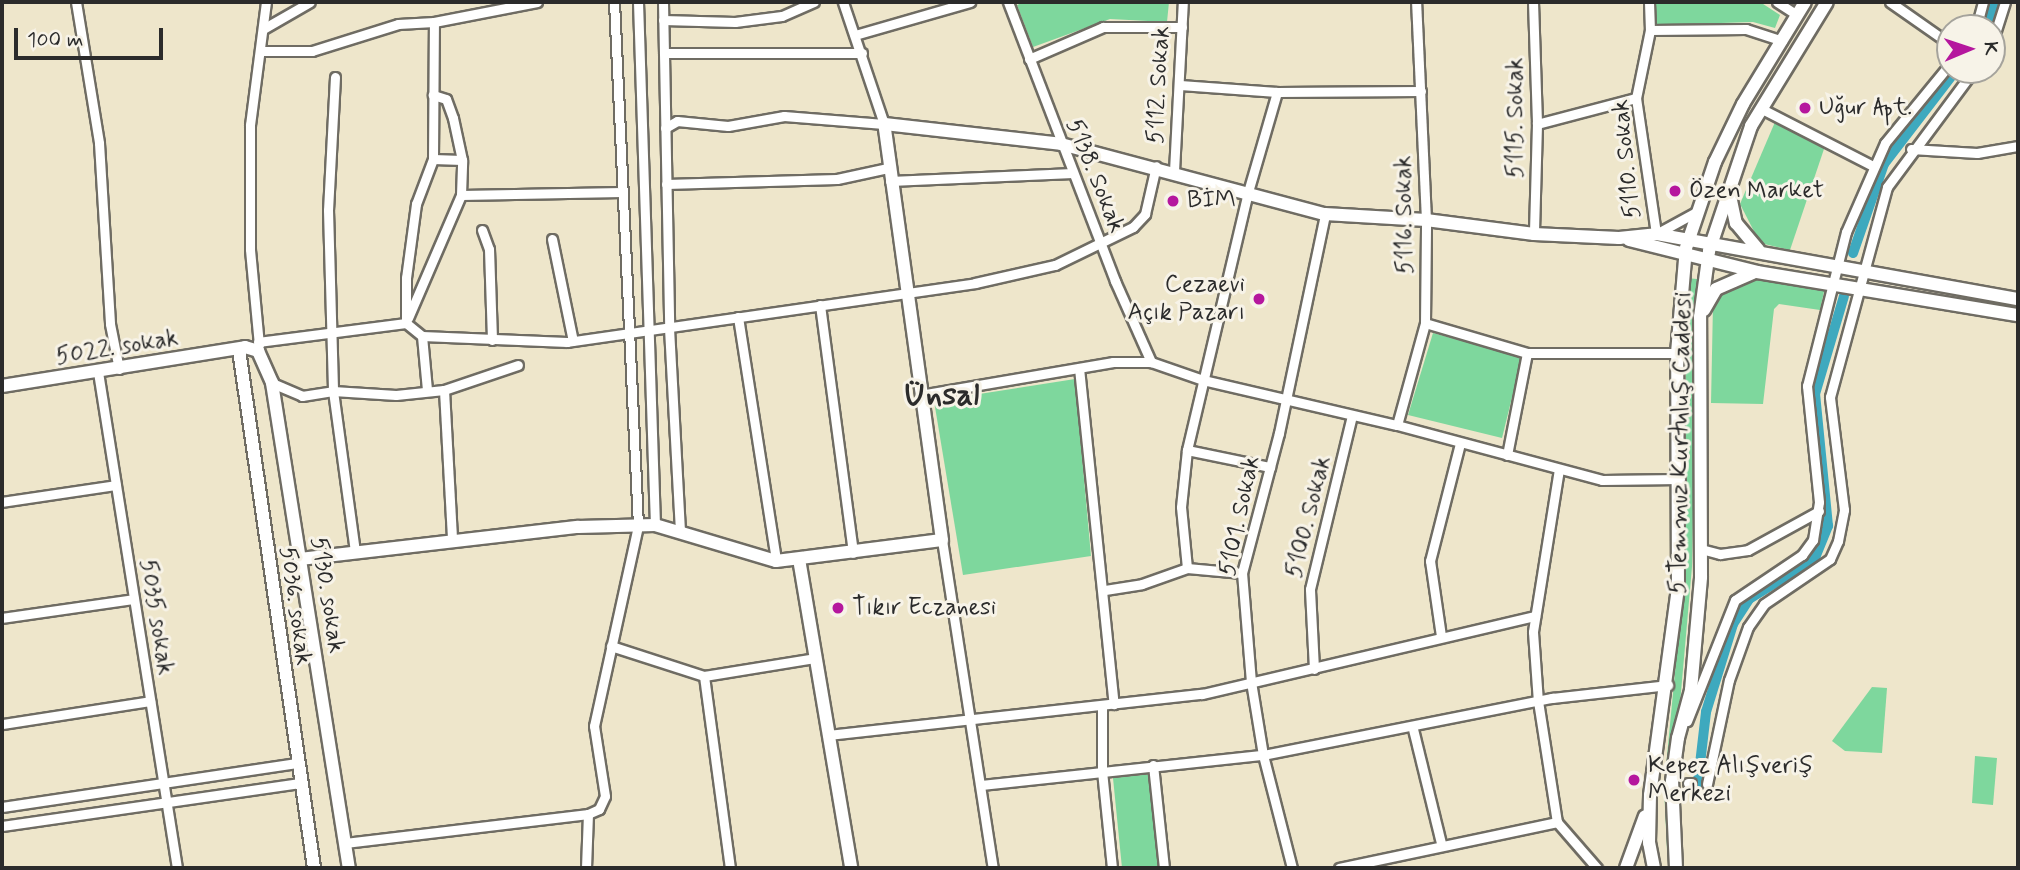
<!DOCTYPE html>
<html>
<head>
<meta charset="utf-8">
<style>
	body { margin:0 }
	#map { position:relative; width:2020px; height:870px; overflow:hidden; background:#eee6cb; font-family:Mynerve,sans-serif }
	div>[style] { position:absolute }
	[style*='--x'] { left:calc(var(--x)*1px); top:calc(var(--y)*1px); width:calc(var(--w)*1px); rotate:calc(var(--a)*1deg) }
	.green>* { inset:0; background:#7ed79d }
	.canal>* { height:10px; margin:-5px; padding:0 5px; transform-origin:5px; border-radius:5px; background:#3ea9be }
	.roads { filter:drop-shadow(2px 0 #6f6c63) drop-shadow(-2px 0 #6f6c63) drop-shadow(0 2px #6f6c63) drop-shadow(0 -2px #6f6c63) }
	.street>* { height:9px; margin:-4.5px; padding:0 4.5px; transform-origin:4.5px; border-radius:4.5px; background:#fff }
	.secondary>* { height:12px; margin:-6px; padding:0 6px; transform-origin:6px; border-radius:6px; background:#fff }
	.dots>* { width:19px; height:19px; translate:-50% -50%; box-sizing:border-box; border:4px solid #f7f3e8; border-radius:50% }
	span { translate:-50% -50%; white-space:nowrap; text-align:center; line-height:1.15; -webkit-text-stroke:6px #f7f3e8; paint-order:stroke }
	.street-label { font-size:24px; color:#2b2b2b }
	.poi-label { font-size:24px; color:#2b2b2b }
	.left { translate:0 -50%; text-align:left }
	.right { translate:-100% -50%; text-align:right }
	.district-label { font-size:32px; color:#2b2b2b; font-weight:700 }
	.frame { position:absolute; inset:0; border:4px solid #2b2b2b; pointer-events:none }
	.north { position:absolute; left:1936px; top:14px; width:70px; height:70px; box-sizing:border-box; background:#f7f3e8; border:2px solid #a5a39c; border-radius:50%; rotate:88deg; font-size:19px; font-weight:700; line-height:28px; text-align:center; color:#2b2b2b }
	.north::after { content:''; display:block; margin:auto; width:24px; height:32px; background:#b5179e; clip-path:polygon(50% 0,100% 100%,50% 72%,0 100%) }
	.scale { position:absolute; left:14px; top:28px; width:149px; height:32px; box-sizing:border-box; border:4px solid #2b2b2b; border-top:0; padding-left:9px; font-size:21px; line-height:24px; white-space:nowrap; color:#2b2b2b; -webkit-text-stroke:5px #f7f3e8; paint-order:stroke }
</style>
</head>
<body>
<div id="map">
	<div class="green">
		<div style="clip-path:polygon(1024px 2px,1169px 2px,1167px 22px,1110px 19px,1033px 47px,1017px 5px)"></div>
		<div style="clip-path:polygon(1656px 2px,1760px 2px,1780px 15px,1775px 28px,1753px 22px,1656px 25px)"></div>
		<div style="clip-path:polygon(1775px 122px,1825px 146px,1790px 250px,1760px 243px,1740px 204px)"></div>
		<div style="clip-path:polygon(1686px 278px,1697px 279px,1692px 567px,1667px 851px,1664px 787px,1685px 568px)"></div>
		<div style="clip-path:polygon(1760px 279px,1825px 287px,1820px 310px,1779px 304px,1774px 309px,1763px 404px,1711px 403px,1713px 304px,1720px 293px)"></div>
		<div style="clip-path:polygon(1433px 333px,1522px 357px,1502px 438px,1408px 415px)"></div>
		<div style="clip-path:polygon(1075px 379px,1091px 556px,963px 575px,934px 401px)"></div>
		<div style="clip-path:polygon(1872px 687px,1887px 688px,1882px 753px,1845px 751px,1832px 741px)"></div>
		<div style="clip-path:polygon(1975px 756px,1997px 758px,1993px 805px,1972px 803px)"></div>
		<div style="clip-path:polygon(1152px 774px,1161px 868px,1122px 868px,1113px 778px)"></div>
	</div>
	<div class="canal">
		<div style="--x:1987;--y:28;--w:27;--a:-75"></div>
		<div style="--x:1853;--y:253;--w:94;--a:-70.8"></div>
		<div style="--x:1884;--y:164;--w:118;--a:-52.5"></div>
		<div style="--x:1697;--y:790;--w:79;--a:-83.4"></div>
		<div style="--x:1706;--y:712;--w:92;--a:-72.9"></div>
		<div style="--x:1733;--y:624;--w:30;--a:-57"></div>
		<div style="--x:1749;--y:599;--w:78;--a:-31.8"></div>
		<div style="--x:1815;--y:558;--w:35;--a:-68"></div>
		<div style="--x:1828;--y:526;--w:133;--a:-95.6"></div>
		<div style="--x:1815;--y:394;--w:102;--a:-73.5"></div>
	</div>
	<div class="roads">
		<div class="street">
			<div style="--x:76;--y:2;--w:143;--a:80.7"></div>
			<div style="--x:99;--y:143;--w:181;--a:86.5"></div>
			<div style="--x:110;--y:324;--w:46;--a:78.7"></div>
			<div style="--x:638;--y:2;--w:523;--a:88.14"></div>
			<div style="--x:663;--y:2;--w:326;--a:88.9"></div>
			<div style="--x:669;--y:328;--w:202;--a:86.9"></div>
			<div style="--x:1008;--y:2;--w:299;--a:69"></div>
			<div style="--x:1115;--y:281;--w:89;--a:66"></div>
			<div style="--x:1533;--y:2;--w:122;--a:88.1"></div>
			<div style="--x:1537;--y:124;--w:110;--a:91.6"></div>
			<div style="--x:1649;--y:2;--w:28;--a:88"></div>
			<div style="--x:1650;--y:30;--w:69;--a:101.6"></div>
			<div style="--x:1636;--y:98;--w:137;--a:81.6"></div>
			<div style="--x:1656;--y:234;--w:46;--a:-28.8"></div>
			<div style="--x:1777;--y:2;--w:24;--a:33"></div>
			<div style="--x:1890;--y:2;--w:73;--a:35"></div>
			<div style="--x:663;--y:20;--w:72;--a:1.6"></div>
			<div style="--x:735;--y:22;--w:47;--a:-7.3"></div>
			<div style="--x:782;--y:16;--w:35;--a:-24"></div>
			<div style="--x:1976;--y:28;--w:27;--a:-75"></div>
			<div style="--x:263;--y:29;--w:54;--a:-29.9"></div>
			<div style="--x:1650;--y:30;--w:96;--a:-0.6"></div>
			<div style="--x:1746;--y:29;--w:38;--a:18"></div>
			<div style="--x:855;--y:35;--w:120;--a:-16"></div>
			<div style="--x:1992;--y:43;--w:43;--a:-72.4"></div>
			<div style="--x:260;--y:51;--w:52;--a:0"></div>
			<div style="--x:312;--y:51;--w:90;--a:-17.4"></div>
			<div style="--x:398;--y:24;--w:36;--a:-3"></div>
			<div style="--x:434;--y:22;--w:105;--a:-11"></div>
			<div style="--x:664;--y:53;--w:198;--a:0"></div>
			<div style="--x:1029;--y:59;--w:81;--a:-23.4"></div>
			<div style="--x:1103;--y:27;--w:79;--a:0"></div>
			<div style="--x:335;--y:77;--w:133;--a:93"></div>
			<div style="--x:328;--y:210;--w:181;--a:88.4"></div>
			<div style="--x:333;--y:391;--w:162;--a:82.2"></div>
			<div style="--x:1180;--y:85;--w:97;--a:4.1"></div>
			<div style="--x:1277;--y:92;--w:144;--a:-0.4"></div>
			<div style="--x:1760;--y:108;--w:127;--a:27.2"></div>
			<div style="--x:1537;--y:124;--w:102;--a:-14.7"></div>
			<div style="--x:665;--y:128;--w:14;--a:-30"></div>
			<div style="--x:677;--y:121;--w:51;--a:5.6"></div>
			<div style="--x:728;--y:126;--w:57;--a:-10.1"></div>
			<div style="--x:784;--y:116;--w:100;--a:4.6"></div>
			<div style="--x:884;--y:124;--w:129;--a:-108.6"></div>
			<div style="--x:1911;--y:149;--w:66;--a:3.5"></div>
			<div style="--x:1977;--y:153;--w:42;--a:-9.7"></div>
			<div style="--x:433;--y:159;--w:29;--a:2"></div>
			<div style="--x:1174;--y:171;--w:169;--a:-87"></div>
			<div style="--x:890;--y:181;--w:183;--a:-2.5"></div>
			<div style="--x:666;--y:184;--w:171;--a:-1.7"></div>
			<div style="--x:837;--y:179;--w:52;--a:-12.2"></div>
			<div style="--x:461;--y:195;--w:161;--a:-1.1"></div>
			<div style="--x:482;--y:230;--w:20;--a:70"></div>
			<div style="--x:489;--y:249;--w:91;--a:88.1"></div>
			<div style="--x:552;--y:239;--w:104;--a:78.4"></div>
			<div style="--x:820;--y:305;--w:250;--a:82.4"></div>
			<div style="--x:738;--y:317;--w:247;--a:81.1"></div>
			<div style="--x:408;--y:318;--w:134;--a:-66.7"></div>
			<div style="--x:461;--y:195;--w:35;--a:-88"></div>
			<div style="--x:462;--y:160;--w:43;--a:-102.1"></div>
			<div style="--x:453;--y:118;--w:20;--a:-110"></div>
			<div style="--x:446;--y:99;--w:14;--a:-163"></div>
			<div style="--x:406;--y:323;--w:45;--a:-90"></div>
			<div style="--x:406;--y:278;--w:75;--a:-82.3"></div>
			<div style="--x:416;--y:204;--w:48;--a:-69.3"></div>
			<div style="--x:433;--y:159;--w:137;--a:-89.6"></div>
			<div style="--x:1425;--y:323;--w:106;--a:16.4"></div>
			<div style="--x:1527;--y:353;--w:150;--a:0"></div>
			<div style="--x:422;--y:336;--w:54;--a:84.7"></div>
			<div style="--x:258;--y:342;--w:149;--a:-7.3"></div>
			<div style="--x:406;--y:323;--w:21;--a:39"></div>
			<div style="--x:422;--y:336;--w:145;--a:2.4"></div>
			<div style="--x:567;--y:342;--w:412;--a:-8.2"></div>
			<div style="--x:975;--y:283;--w:82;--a:-12.7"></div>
			<div style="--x:1055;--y:265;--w:87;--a:-26"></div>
			<div style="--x:1133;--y:227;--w:18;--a:-47"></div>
			<div style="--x:1145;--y:214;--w:49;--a:-77.1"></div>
			<div style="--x:259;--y:345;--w:96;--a:-95.4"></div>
			<div style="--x:250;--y:249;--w:124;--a:-90"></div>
			<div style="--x:250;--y:125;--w:124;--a:-82.6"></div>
			<div style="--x:1079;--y:368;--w:338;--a:84.1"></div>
			<div style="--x:98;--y:372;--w:502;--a:80.95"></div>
			<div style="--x:272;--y:383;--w:33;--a:23"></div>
			<div style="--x:302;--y:396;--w:31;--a:-9"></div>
			<div style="--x:333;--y:391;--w:63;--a:3.6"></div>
			<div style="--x:396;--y:395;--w:48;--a:-5.9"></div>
			<div style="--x:444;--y:390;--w:78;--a:-18.7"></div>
			<div style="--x:444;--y:390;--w:149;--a:86.9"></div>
			<div style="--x:920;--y:395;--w:196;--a:-9.7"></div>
			<div style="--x:1113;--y:362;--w:38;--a:0"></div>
			<div style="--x:1151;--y:362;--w:55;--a:19.1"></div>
			<div style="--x:1203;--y:380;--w:199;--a:13.1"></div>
			<div style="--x:1397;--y:425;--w:212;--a:15"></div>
			<div style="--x:1602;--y:480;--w:78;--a:-0.7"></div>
			<div style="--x:1397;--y:425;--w:106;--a:-74.6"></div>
			<div style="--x:1425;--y:323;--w:103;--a:-89.4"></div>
			<div style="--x:1426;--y:220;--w:218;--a:-92.6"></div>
			<div style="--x:1187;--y:450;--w:85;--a:11.6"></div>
			<div style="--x:1507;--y:455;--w:104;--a:-78.9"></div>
			<div style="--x:1559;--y:469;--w:165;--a:99.1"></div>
			<div style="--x:1533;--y:632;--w:69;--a:85.9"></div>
			<div style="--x:1538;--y:701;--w:122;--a:81.1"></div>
			<div style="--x:1557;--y:822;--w:61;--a:49"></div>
			<div style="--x:2;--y:502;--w:115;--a:-8.5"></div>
			<div style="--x:942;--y:540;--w:332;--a:81.2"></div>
			<div style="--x:1701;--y:549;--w:20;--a:15"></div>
			<div style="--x:1720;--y:554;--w:28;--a:-8"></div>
			<div style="--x:1748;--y:550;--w:81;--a:-28.8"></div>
			<div style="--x:1187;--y:568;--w:61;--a:-95.6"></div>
			<div style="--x:1181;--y:507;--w:57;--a:-84"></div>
			<div style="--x:1187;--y:450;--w:265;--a:-76.7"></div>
			<div style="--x:1248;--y:192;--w:104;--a:-73.8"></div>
			<div style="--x:1105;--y:590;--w:37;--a:-9"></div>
			<div style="--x:1142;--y:584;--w:48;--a:-19.6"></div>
			<div style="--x:1187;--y:568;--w:55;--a:5.2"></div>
			<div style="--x:2;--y:618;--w:133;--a:-8.2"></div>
			<div style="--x:1441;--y:636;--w:76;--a:-98.3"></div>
			<div style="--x:1430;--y:561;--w:122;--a:-75.7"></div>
			<div style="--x:611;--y:646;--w:98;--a:17.9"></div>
			<div style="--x:704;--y:676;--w:194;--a:82.3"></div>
			<div style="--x:1314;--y:669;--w:80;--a:-92.9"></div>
			<div style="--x:1310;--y:589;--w:178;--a:-76.4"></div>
			<div style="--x:704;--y:676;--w:112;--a:-9.2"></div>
			<div style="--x:1102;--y:707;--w:64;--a:90"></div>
			<div style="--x:1102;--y:771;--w:98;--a:84.1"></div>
			<div style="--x:1687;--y:721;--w:130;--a:-68.4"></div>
			<div style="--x:1735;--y:600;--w:81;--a:-33.9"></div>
			<div style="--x:1802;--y:555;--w:19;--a:-54"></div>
			<div style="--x:1813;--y:540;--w:38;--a:-81"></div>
			<div style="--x:1819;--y:502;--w:117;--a:-95.9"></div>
			<div style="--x:1807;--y:386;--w:159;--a:-75.8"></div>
			<div style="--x:1846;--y:232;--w:97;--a:-66.3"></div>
			<div style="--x:1885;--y:143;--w:102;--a:-50.6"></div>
			<div style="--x:2;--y:724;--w:150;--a:-8.8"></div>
			<div style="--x:1413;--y:729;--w:117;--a:76.2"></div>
			<div style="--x:828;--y:735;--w:376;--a:-6.3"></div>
			<div style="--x:1202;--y:694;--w:342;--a:-13.2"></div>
			<div style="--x:1153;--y:765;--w:104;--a:83.9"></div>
			<div style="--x:1688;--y:783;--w:3;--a:0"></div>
			<div style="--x:1707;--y:784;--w:106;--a:-78.1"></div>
			<div style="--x:1729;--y:680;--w:56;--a:-70.3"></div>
			<div style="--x:1748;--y:627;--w:28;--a:-55"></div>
			<div style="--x:1764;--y:604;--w:80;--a:-34.3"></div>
			<div style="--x:1830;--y:559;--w:20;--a:-66"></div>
			<div style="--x:1838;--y:541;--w:32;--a:-79"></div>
			<div style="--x:1844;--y:510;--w:114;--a:-97.1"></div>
			<div style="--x:1830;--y:397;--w:218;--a:-74.8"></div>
			<div style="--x:1887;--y:187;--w:146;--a:-53.4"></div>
			<div style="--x:981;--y:785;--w:284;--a:-6.1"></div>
			<div style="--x:1263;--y:755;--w:295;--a:-11.2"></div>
			<div style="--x:1552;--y:698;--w:117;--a:-6.4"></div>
			<div style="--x:2;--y:807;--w:298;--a:-8.5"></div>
			<div style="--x:2;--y:826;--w:301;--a:-8.2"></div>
			<div style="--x:345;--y:843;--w:245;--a:-6.8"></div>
			<div style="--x:588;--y:814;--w:12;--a:-24"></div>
			<div style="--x:599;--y:809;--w:14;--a:-65"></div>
			<div style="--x:605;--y:796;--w:71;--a:-98.9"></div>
			<div style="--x:594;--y:726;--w:205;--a:-77.6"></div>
			<div style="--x:638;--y:526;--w:525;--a:-92.62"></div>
			<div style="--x:586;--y:868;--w:54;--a:-87.9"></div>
			<div style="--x:1292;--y:868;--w:117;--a:-104.4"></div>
			<div style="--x:1263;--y:755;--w:74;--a:-99.3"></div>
			<div style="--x:1251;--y:682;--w:109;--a:-94.7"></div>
			<div style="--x:1242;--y:573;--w:145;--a:-75.2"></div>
			<div style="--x:1279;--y:433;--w:224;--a:-78.1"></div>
			<div style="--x:1339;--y:868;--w:223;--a:-11.9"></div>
		</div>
		<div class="secondary">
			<div style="--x:1729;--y:191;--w:33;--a:78"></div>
			<div style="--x:1736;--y:223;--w:35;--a:50"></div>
			<div style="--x:1629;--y:240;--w:132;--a:14"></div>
			<div style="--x:1757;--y:272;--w:265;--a:9.4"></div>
			<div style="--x:1704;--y:310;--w:24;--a:-60"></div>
			<div style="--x:1716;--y:289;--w:40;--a:-23.4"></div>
			<div style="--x:239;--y:350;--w:523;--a:81.76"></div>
			<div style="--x:2;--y:386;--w:246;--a:-9.1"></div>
			<div style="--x:245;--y:347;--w:14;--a:17"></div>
			<div style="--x:258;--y:351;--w:35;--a:66"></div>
			<div style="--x:272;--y:383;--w:491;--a:81"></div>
			<div style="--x:300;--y:559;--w:280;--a:-6.6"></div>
			<div style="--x:578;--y:527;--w:77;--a:-1.5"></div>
			<div style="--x:655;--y:525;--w:126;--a:16.6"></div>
			<div style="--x:776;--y:561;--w:167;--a:-7.2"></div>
			<div style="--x:942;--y:540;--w:420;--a:-97.9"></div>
			<div style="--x:884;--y:124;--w:178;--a:6.4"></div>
			<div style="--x:1061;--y:144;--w:273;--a:14.9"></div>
			<div style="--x:1325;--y:214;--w:101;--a:3.4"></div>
			<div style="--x:1426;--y:220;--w:109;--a:7.4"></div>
			<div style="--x:1534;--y:234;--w:85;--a:2.7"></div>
			<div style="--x:1619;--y:238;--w:37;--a:-6"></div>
			<div style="--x:1656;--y:234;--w:368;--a:10.2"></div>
			<div style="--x:799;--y:559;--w:313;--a:80.4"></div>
			<div style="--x:1626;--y:868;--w:55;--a:-69.9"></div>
			<div style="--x:1654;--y:868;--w:25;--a:-101"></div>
			<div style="--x:1649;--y:843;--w:48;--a:-88.8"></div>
			<div style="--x:1650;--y:795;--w:209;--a:-82.3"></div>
			<div style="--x:1678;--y:588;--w:235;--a:-90.2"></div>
			<div style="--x:1677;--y:353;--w:105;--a:-85.1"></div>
			<div style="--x:1686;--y:248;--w:91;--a:-71.4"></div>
			<div style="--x:1715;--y:162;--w:64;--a:-64.2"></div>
			<div style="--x:1743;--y:104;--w:119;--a:-58.7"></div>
			<div style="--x:1676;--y:868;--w:87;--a:-92.6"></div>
			<div style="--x:1672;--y:781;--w:43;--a:-82.1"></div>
			<div style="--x:1678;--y:738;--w:50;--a:-74.8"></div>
			<div style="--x:1691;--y:690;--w:113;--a:-84.9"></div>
			<div style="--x:1701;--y:577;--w:260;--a:-90.2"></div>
			<div style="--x:1700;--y:317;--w:67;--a:-82.2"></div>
			<div style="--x:1709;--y:251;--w:132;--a:-71.4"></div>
			<div style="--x:1751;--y:126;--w:145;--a:-58.5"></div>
		</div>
	</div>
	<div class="dots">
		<div style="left:1805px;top:108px;background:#b5179e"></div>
		<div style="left:1675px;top:191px;background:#b5179e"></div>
		<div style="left:1173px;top:201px;background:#b5179e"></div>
		<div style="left:1259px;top:299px;background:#b5179e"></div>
		<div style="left:838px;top:608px;background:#b5179e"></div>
		<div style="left:1634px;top:780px;background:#b5179e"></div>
	</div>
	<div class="street-label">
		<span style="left:1159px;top:85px;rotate:-87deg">5112. Sokak</span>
		<span style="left:1516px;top:118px;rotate:-90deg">5115. Sokak</span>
		<span style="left:1627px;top:159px;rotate:-96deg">5110. Sokak</span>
		<span style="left:1095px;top:176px;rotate:68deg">5138. Sokak</span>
		<span style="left:1405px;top:215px;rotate:-91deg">5116. Sokak</span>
		<span style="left:117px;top:348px;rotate:-9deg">5022. sokak</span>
		<span style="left:1681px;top:443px;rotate:-89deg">5 Temmuz Kurtuluş Caddesi</span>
		<span style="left:1240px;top:516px;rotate:-78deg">5101. Sokak</span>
		<span style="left:1309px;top:517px;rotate:-76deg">5100. Sokak</span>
		<span style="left:327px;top:595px;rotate:81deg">5130. sokak</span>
		<span style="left:295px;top:606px;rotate:82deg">5036. sokak</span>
		<span style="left:156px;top:617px;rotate:81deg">5035 sokak</span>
	</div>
	<div class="poi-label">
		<span class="left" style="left:1819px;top:108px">Uğur Apt.</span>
		<span class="left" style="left:1689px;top:191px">Özen Market</span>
		<span class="left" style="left:1187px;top:201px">BİM</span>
		<span class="right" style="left:1245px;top:299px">Cezaevi<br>Açık Pazarı</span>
		<span class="left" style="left:852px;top:608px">Tıkır Eczanesi</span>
		<span class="left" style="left:1648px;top:780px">Kepez Alışveriş<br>Merkezi</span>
	</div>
	<div class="district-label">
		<span style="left:941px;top:395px">Ünsal</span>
	</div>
	<div class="frame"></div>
	<div class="north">K</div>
	<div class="scale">100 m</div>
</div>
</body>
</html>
